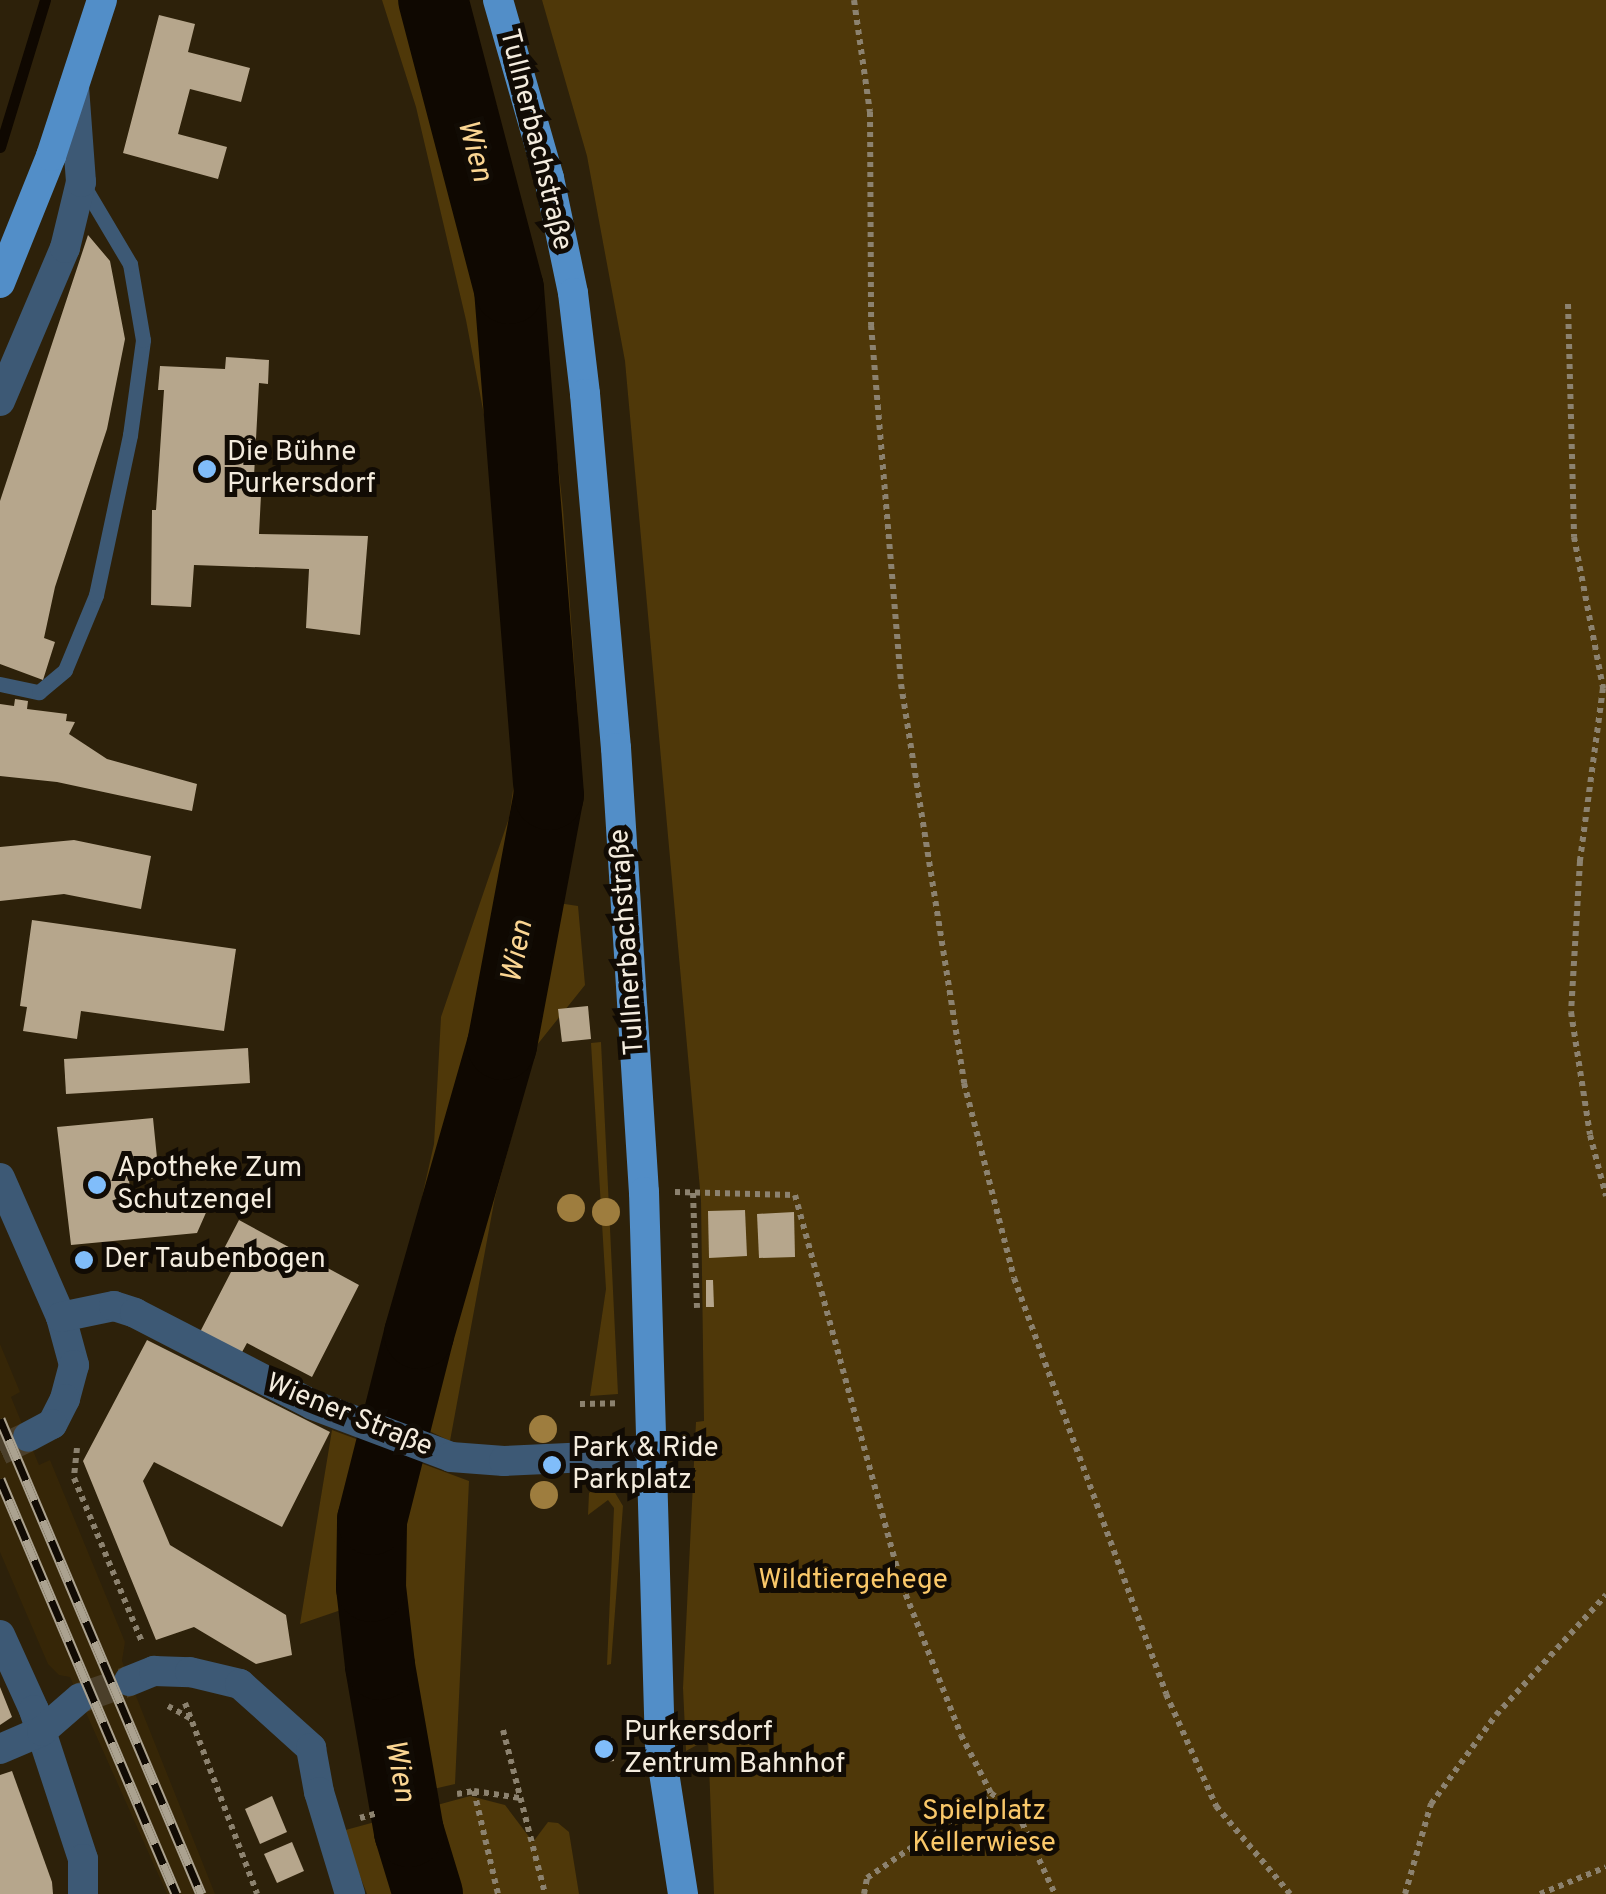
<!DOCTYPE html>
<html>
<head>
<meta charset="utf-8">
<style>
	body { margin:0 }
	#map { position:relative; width:1606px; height:1894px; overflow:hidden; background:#2d210a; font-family:Overpass,sans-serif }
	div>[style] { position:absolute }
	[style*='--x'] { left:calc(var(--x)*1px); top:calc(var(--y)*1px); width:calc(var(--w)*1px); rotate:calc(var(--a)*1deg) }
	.built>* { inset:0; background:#362607 }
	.green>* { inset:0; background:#4f3809 }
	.stream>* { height:11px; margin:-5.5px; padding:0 5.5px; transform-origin:5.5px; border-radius:5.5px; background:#0f0801 }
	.river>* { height:70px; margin:-35px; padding:0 35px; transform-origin:35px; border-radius:35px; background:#0f0801 }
	.building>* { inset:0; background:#b6a68c }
	.minor-tunnel>* { height:30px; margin-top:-15px; transform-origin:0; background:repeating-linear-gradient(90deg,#4b3f2a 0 30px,transparent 0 45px) }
	.path>* { height:6px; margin-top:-3px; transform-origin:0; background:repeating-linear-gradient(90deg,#8c826f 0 5px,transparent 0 10px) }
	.service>* { height:15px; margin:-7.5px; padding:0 7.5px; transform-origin:7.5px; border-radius:7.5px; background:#3d5975 }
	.minor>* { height:30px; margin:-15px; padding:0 15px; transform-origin:15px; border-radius:15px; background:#3d5975 }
	.primary>* { height:30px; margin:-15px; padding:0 15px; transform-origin:15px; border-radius:15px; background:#528ec8 }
	.rail>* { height:11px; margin-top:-5.5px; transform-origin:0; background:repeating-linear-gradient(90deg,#110b04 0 22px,#aba290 0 44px); box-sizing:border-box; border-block:2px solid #aba290 }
	.trees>* { width:28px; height:28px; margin:-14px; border-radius:50%; background:#9e7d3e }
	.dots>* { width:28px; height:28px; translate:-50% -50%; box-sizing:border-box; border:5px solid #110b04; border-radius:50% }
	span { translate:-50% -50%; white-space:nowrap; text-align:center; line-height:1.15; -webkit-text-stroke:10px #110b04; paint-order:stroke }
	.street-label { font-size:28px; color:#f4ecde }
	.poi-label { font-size:28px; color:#f4ecde }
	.left { translate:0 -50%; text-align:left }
	.park-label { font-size:28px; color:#fac869 }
	.water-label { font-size:30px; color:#fbd592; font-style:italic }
</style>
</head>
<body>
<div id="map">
	<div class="built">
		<div style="clip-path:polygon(0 1344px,20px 1392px,11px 1397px,39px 1465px,50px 1460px,125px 1642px,122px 1661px,215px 1894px,167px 1894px,70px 1677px,59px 1675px,48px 1664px,0 1552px)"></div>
	</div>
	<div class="green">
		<div style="clip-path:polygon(382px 0,463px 0,496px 103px,536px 266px,563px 509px,578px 717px,573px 812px,558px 903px,578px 906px,585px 985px,537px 1045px,495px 1197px,450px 1441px,375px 1405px,434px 1144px,441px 1017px,509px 818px,517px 762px,510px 552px,466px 320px,416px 107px)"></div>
		<div style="clip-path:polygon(542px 0,1606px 0,1606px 1894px,714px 1894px,708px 1739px,686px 1751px,683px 1688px,696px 1422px,704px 1421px,701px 1200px,625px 361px,587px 156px)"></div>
		<div style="clip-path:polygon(601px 1042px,618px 1394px,590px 1396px,606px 1289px,591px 1043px)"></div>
		<div style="clip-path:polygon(332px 1430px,469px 1481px,455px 1784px,377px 1802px,341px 1610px,300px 1624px)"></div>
		<div style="clip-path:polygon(599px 1485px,614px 1491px,623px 1506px,611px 1664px,607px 1665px,614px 1508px,608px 1500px,588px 1515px,589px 1493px)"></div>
		<div style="clip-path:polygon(470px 1796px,505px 1805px,533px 1842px,548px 1822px,558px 1823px,569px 1832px,579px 1894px,367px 1894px,342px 1831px)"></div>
	</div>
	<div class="stream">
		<div style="--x:0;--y:147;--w:154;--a:-73"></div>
	</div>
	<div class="river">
		<div style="--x:428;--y:1894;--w:65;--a:-107"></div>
		<div style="--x:409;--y:1832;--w:169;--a:-99.9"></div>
		<div style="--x:380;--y:1665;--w:79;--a:-96.6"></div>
		<div style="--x:371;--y:1587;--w:67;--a:-89.1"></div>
		<div style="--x:372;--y:1520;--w:192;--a:-75.8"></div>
		<div style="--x:419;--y:1334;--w:301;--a:-74"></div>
		<div style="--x:502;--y:1045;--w:254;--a:-79.4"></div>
		<div style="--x:549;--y:795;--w:508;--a:-94.52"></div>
		<div style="--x:509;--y:289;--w:299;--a:-104.7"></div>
	</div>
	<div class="building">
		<div style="clip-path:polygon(159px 15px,195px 24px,188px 52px,250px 68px,241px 102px,190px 89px,178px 134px,227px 147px,218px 179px,123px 153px)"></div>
		<div style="clip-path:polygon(88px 235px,110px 261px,125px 339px,107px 429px,55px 587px,44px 638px,55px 642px,43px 680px,0 664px,0 501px)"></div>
		<div style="clip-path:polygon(226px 357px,269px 360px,268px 384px,259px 383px,253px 495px,261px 495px,259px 534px,368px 536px,360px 635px,306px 628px,309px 569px,194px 565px,191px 607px,151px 605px,152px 510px,156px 510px,164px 390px,158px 390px,160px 366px,225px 369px)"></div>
		<div style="clip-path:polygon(15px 699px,28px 701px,27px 709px,67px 714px,66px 721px,75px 722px,69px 734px,107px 759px,197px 784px,192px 811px,57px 782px,0 776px,0 704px,14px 706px)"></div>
		<div style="clip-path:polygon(74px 840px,151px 856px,141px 909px,64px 894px,0 901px,0 847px)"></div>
		<div style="clip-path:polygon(32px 920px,236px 949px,224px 1031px,81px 1011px,77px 1039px,23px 1031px,27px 1007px,20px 1006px)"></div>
		<div style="clip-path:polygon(588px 1006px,591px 1039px,562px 1042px,558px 1009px)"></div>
		<div style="clip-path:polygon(248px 1048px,250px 1083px,66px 1094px,64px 1059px)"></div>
		<div style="clip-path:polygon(153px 1118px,159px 1178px,129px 1180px,131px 1198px,216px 1190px,197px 1233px,71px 1245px,57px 1127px)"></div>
		<div style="clip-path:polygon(745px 1210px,747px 1256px,709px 1258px,708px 1211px)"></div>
		<div style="clip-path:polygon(794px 1212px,795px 1257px,759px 1258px,757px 1214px)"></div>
		<div style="clip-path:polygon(239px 1220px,359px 1285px,312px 1377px,247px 1343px,241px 1354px,200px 1332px,231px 1272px,216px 1264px)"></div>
		<div style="clip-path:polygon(706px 1280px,713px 1280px,714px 1307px,706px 1307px)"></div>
		<div style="clip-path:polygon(147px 1340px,330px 1432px,282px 1527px,154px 1462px,143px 1481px,170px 1545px,286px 1615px,292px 1655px,256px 1664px,194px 1627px,156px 1640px,83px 1461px)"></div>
		<div style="clip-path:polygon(0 1687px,12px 1717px,0 1725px)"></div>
		<div style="clip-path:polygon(612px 1737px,614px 1761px,605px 1762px,602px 1738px)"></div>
		<div style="clip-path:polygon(12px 1771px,52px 1882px,53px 1894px,0 1894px,0 1775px)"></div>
		<div style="clip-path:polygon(272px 1796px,287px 1832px,260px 1844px,245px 1809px)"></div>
		<div style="clip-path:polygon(292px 1842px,304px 1871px,277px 1883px,264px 1854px)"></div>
	</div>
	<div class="minor-tunnel">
		<div style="--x:0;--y:1450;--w:31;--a:-25"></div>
		<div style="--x:80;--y:1698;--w:52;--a:-19.1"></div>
	</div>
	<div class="path">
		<div style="--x:854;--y:0;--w:113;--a:81.9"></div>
		<div style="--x:870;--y:112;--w:213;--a:89.7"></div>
		<div style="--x:871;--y:325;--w:360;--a:85.2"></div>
		<div style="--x:901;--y:684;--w:404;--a:81"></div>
		<div style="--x:964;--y:1083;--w:201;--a:75.6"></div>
		<div style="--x:1014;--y:1278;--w:443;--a:69.9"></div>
		<div style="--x:1166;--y:1694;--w:123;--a:65.9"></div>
		<div style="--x:1216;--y:1806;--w:115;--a:49.9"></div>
		<div style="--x:1568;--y:304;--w:233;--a:88.5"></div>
		<div style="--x:1574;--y:537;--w:154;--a:79.1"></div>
		<div style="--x:1603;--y:688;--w:175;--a:97.6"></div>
		<div style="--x:1580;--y:861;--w:151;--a:93.4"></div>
		<div style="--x:1571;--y:1012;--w:124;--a:81.2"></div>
		<div style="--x:1590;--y:1135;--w:63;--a:75.3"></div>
		<div style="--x:675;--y:1192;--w:120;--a:1.4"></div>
		<div style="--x:795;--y:1195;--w:404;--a:74.7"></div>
		<div style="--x:902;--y:1585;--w:161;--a:68.5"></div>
		<div style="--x:961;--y:1735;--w:65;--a:62.7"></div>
		<div style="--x:991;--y:1793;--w:34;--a:38"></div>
		<div style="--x:1018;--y:1814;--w:88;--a:65.2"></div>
		<div style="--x:693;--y:1193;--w:115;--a:88"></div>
		<div style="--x:580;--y:1404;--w:39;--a:-1"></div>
		<div style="--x:77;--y:1448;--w:30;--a:96"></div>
		<div style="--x:74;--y:1478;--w:178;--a:67.5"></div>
		<div style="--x:185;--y:1703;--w:204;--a:69.3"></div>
		<div style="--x:168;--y:1706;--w:26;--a:29"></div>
		<div style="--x:503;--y:1730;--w:169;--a:75.6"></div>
		<div style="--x:474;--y:1791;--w:106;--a:76.9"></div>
		<div style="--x:457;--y:1794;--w:17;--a:-10"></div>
		<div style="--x:474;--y:1791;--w:47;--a:8.7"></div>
		<div style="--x:360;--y:1818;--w:18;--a:-16"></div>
		<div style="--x:864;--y:1894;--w:16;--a:-79"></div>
		<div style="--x:867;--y:1878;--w:150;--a:-34.4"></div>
		<div style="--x:1405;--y:1894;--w:94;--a:-73.9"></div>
		<div style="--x:1431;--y:1804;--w:110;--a:-53.9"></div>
		<div style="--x:1496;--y:1715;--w:163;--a:-47.5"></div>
		<div style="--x:1540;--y:1894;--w:71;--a:-22.2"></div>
	</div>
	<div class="service">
		<div style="--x:0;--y:684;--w:40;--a:12"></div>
		<div style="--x:39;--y:692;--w:34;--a:-40"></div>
		<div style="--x:65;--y:670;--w:81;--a:-67.5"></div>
		<div style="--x:96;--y:595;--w:164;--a:-78"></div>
		<div style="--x:130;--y:435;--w:96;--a:-82.2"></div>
		<div style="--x:143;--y:340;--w:77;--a:-99.7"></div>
		<div style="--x:130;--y:264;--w:94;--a:-120.7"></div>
	</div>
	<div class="minor">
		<div style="--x:0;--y:401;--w:166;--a:-67"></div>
		<div style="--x:65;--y:248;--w:68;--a:-76.4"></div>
		<div style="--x:81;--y:182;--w:96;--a:-94.2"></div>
		<div style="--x:0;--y:1178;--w:152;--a:66.3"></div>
		<div style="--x:61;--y:1317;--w:50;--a:74.8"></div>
		<div style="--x:74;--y:1365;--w:35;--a:105"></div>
		<div style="--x:65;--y:1399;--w:28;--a:117"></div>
		<div style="--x:52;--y:1424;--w:27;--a:152"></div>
		<div style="--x:61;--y:1317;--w:54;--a:-11.7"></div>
		<div style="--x:114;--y:1306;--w:22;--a:18"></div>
		<div style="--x:135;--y:1313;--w:200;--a:27.3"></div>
		<div style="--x:313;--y:1405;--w:147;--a:20.6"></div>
		<div style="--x:451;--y:1457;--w:53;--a:4.3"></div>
		<div style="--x:504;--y:1461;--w:150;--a:-2.7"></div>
		<div style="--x:0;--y:1635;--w:82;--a:65.6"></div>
		<div style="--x:34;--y:1710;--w:157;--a:71.8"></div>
		<div style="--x:83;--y:1859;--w:35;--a:90"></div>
		<div style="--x:129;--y:1681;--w:27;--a:-22"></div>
		<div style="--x:154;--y:1671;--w:36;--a:2"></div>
		<div style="--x:190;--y:1672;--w:51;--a:13.5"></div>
		<div style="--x:240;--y:1684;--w:96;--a:42"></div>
		<div style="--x:311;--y:1748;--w:45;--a:79.7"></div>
		<div style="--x:319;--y:1792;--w:107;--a:73.1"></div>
		<div style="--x:0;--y:1749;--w:46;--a:-23.2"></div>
		<div style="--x:42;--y:1731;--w:50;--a:-41"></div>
	</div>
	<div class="primary">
		<div style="--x:498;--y:0;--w:185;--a:74"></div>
		<div style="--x:549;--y:178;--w:117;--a:78.2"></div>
		<div style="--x:573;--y:293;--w:102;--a:83.2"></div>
		<div style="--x:585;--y:394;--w:355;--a:85"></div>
		<div style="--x:616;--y:748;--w:445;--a:86.4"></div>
		<div style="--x:644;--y:1192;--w:555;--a:88.35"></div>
		<div style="--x:660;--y:1747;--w:149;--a:81.1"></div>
		<div style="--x:0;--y:283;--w:137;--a:-68.1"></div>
		<div style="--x:51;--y:156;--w:164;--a:-71.9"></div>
	</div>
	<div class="rail">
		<div style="--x:0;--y:1419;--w:516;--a:67.06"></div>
		<div style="--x:0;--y:1479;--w:451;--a:67"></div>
	</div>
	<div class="trees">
		<div style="left:571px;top:1208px"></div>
		<div style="left:606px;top:1212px"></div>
		<div style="left:543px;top:1429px"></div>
		<div style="left:544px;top:1495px"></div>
	</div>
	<div class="dots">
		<div style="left:207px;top:469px;background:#80bdfa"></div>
		<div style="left:97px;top:1185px;background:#80bdfa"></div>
		<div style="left:84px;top:1260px;background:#80bdfa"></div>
		<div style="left:552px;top:1465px;background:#80bdfa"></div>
		<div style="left:604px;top:1749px;background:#80bdfa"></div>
	</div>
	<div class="street-label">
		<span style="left:535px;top:140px;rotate:76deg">Tullnerbachstraße</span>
		<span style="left:628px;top:942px;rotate:-94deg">Tullnerbachstraße</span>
		<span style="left:349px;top:1416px;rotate:22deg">Wiener Straße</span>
	</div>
	<div class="poi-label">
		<span class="left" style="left:227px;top:469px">Die Bühne<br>Purkersdorf</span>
		<span class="left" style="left:117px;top:1185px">Apotheke Zum<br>Schutzengel</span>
		<span class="left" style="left:104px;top:1260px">Der Taubenbogen</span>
		<span class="left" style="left:572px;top:1465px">Park &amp; Ride<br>Parkplatz</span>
		<span class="left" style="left:624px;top:1749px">Purkersdorf<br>Zentrum Bahnhof</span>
	</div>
	<div class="park-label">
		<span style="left:853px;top:1581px">Wildtiergehege</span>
		<span style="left:984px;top:1828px">Spielplatz<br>Kellerwiese</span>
	</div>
	<div class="water-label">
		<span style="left:473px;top:151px;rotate:75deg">Wien</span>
		<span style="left:519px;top:952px;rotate:-79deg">Wien</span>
		<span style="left:398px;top:1771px;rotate:80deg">Wien</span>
	</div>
</div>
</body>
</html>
